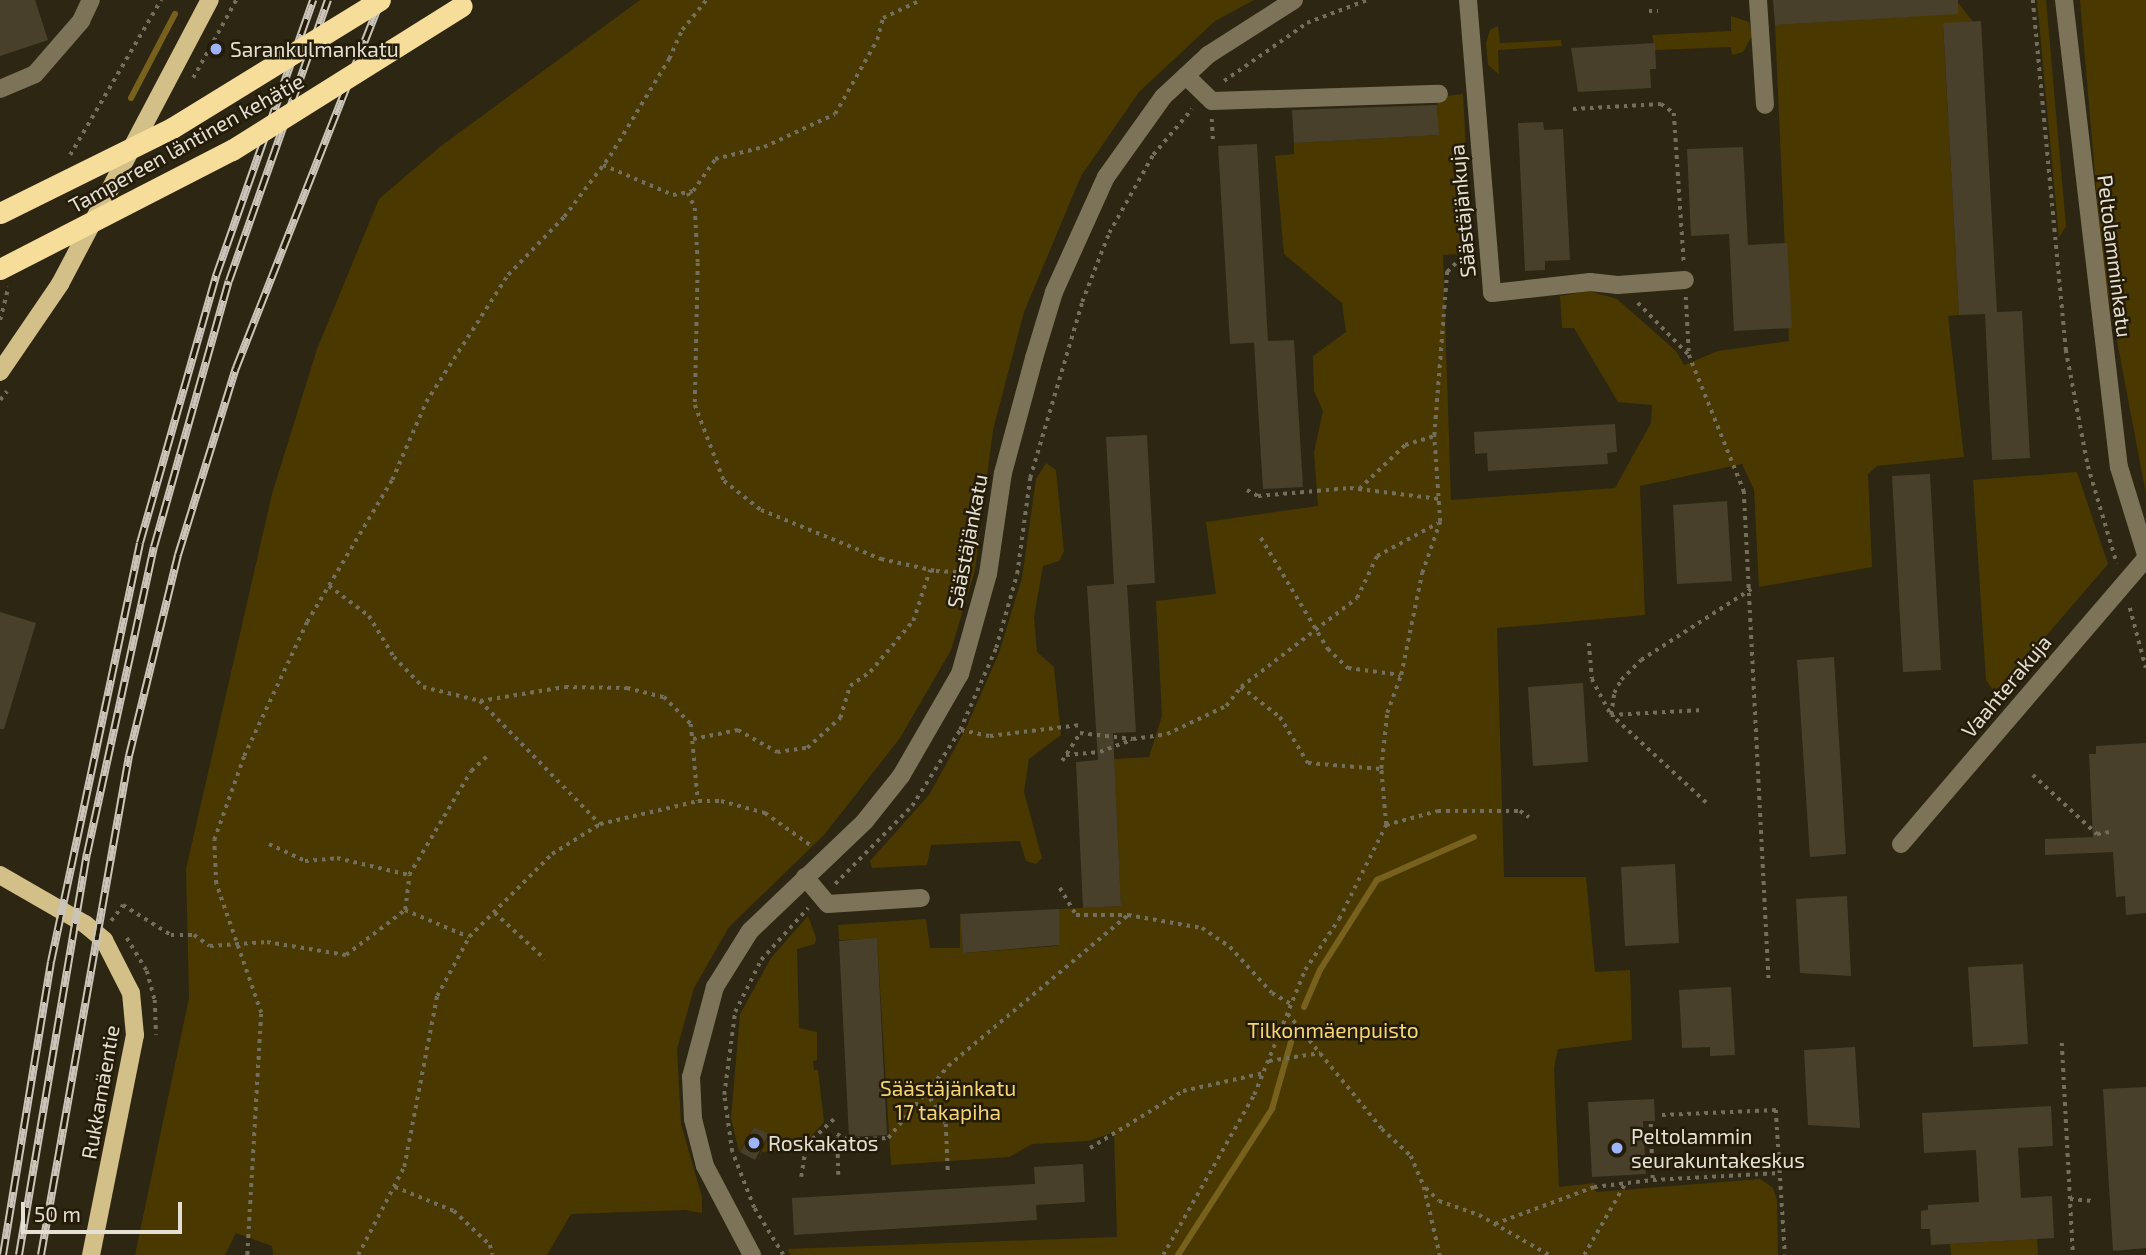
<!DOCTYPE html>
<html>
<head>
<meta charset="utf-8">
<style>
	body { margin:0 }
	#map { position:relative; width:2146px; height:1255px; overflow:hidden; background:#2d2612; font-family:"Exo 2",sans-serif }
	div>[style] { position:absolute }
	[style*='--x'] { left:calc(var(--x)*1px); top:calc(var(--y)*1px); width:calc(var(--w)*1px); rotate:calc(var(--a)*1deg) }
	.green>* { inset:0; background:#493900 }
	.stream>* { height:6px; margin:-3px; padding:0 3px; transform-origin:3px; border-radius:3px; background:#77611d }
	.building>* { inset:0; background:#48402b }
	.path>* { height:3.5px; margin-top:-1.75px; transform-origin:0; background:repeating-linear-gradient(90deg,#746e5d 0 3.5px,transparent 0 8.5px) }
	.minor>* { height:18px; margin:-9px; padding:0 9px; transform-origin:9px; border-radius:9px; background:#7c7359 }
	.major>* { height:18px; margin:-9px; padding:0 9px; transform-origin:9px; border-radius:9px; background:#d3bf88 }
	.rail>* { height:8px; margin-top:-4px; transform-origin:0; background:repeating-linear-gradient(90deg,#241c08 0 16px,#cac5b8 0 32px); box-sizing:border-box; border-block:2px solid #cac5b8 }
	.highway-bridge>* { height:21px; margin:-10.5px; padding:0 10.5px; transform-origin:10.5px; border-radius:10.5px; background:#f6dd9a }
	.dots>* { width:19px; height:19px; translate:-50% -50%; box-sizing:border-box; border:4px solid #241c08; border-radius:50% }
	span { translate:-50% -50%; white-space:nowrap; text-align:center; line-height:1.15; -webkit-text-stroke:5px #241c08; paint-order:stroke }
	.poi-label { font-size:21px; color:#e5e0d4 }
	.left { translate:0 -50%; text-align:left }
	.street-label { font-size:21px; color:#e5e0d4 }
	.park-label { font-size:21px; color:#f6d577 }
	.scale { position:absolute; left:21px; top:1202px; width:161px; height:32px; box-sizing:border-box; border:4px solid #e5e0d4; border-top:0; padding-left:9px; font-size:21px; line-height:24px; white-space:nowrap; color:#e5e0d4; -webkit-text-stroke:5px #241c08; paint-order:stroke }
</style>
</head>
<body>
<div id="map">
	<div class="green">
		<div style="clip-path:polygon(640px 0,1254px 0,1215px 21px,1139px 92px,1081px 176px,1024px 312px,993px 430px,975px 570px,951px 650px,900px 738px,824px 835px,729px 927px,694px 988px,677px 1049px,681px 1124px,702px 1197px,702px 1213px,685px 1210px,571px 1214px,547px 1255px,273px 1255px,272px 1246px,236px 1233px,225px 1255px,135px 1255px,189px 998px,186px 869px,272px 494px,317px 349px,379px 199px,441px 146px)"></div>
		<div style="clip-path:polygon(1956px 0,1973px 22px,1943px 24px,1959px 315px,1948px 316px,1964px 457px,1877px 466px,1868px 474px,1872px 567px,1759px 587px,1754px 490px,1742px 464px,1640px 486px,1645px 615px,1497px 628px,1504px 877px,1586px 877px,1595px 972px,1630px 970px,1632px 1040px,1558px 1049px,1554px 1068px,1559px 1187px,1595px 1183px,1596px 1192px,1760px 1179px,1773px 1188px,1777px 1200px,1778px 1255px,791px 1255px,787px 1249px,1117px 1237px,1114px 1132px,1089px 1141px,1032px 1144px,1009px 1157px,891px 1165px,877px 939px,839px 940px,838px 925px,926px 919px,930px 948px,960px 948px,960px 914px,963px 953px,1058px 946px,1059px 909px,1121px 906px,1114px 759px,1149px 757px,1162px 716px,1156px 601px,1216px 594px,1206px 522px,1318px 506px,1314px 452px,1323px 411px,1314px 391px,1313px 356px,1346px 332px,1342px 303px,1284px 254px,1275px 156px,1294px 154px,1294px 143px,1438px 135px,1437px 97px,1463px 94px,1471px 242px,1457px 254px,1443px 255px,1451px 500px,1615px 488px,1651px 423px,1652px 405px,1618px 402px,1574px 328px,1562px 328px,1560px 296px,1589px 291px,1617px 299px,1676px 351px,1684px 365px,1718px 351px,1789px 341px,1775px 25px,1932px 15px)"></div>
		<div style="clip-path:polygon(2037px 0,2046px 0,2066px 226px,2059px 238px)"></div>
		<div style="clip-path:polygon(2080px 0,2146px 0,2146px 494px,2103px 267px)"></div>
		<div style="clip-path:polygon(1731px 16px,1749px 22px,1752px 36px,1743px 52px,1732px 55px,1731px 47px,1655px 50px,1652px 35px,1731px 31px)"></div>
		<div style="clip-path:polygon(1498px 26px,1500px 43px,1561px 40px,1562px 46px,1498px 50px,1499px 74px,1488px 65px,1486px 43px,1490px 30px)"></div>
		<div style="clip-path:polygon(1046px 463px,1056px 470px,1064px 551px,1059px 561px,1043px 566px,1034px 617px,1037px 652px,1054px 667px,1061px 735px,1029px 759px,1024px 792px,1042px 858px,1036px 864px,1026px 861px,1020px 841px,931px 845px,927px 865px,872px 868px,870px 861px,929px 795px,966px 728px,999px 653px,1022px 578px,1036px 479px)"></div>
		<div style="clip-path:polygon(2077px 472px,2108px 564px,1996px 694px,1986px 680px,1973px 480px)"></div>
		<div style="clip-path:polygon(808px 916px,816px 938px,815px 944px,797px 949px,799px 1028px,817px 1032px,817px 1060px,813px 1061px,814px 1070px,818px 1070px,824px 1122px,800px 1149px,762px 1152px,755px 1166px,769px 1135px,754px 1127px,739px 1152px,731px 1118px,740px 1014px,771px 958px)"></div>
		<div style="clip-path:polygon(2037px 1239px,2038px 1255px,2055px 1255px,1951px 1255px,1950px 1244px)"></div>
	</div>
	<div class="stream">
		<div style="--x:131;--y:98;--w:95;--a:-62.4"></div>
		<div style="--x:1304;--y:1007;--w:40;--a:-66.6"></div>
		<div style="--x:1320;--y:970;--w:107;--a:-57.7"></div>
		<div style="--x:1377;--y:880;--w:106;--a:-23.9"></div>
		<div style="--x:1178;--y:1255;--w:174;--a:-57.2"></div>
		<div style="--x:1272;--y:1109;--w:70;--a:-74.2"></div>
	</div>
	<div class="building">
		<div style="clip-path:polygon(0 0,35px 0,48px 40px,0 56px)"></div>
		<div style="clip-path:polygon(1773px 0,1958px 0,1958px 14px,1775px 25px)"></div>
		<div style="clip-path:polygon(1981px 21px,1997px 312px,2022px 311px,2030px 458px,1992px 460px,1985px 314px,1959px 315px,1943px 23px)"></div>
		<div style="clip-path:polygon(1655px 43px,1656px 69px,1650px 69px,1651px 88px,1578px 92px,1571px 48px)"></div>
		<div style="clip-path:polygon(1437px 105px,1439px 135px,1294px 143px,1292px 110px)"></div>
		<div style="clip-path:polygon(1543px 122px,1544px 130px,1563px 129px,1570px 260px,1545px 261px,1545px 270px,1525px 271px,1518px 123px)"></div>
		<div style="clip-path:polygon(1257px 144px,1268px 341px,1294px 340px,1303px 487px,1263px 489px,1254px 342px,1263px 342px,1230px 344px,1218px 146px)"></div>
		<div style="clip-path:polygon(1743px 147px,1748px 245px,1787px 243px,1792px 328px,1734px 331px,1729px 234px,1691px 236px,1687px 149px)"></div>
		<div style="clip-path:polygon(1615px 424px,1617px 452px,1607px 453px,1608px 464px,1488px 471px,1487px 453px,1475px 454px,1474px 432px)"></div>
		<div style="clip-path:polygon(1147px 435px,1155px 583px,1127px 585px,1136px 732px,1113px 733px,1121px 906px,1083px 908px,1076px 762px,1098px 760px,1087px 586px,1114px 584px,1106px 437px)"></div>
		<div style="clip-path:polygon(1930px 474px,1941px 670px,1903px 672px,1892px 476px)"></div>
		<div style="clip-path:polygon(1727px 501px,1732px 581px,1677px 584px,1673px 505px)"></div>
		<div style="clip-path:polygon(0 612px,36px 623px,4px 729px,0 729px)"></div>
		<div style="clip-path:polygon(1834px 657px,1846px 854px,1810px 857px,1797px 660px)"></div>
		<div style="clip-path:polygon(1583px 683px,1588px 762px,1533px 766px,1528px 687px)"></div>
		<div style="clip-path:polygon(2146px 743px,2146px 913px,2126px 915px,2125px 896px,2116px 897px,2113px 852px,2045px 855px,2045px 839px,2093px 837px,2089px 754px,2096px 754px,2096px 746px)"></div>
		<div style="clip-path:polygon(1675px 864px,1679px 943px,1625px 946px,1621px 867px)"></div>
		<div style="clip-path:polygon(1847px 896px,1851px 976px,1800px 973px,1796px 899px)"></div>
		<div style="clip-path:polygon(1059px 909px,1059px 945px,963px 953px,960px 914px)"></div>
		<div style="clip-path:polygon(877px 938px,887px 1135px,849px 1137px,839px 941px)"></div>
		<div style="clip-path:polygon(2023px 964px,2028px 1044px,1973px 1047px,1968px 967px)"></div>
		<div style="clip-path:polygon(1731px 987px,1735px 1055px,1710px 1056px,1710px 1047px,1682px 1048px,1679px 990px)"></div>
		<div style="clip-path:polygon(1855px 1047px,1860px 1128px,1808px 1125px,1804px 1050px)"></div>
		<div style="clip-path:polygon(2146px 1087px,2146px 1248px,2113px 1251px,2103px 1089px)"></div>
		<div style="clip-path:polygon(1654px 1099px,1655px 1121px,1643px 1121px,1646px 1174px,1592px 1177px,1588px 1102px)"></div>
		<div style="clip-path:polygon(2051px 1106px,2053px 1146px,2018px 1148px,2021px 1198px,2052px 1196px,2054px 1238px,1931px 1245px,1930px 1229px,1921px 1229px,1921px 1211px,1928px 1210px,1928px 1205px,1979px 1202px,1976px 1150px,1924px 1153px,1922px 1113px)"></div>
		<div style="clip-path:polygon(754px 1127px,769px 1134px,755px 1160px,740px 1152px)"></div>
		<div style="clip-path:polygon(1083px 1164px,1085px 1202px,1036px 1205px,1037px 1220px,794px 1235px,792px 1198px,1035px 1184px,1034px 1167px)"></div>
	</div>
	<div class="path">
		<div style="--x:2033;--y:0;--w:352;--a:84.6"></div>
		<div style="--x:2066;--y:350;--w:118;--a:79.3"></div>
		<div style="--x:2088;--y:466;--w:102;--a:73.5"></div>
		<div style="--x:1649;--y:11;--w:9;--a:0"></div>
		<div style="--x:193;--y:78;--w:89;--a:-61.1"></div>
		<div style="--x:1224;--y:81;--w:101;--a:-34.9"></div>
		<div style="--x:1307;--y:23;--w:64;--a:-21"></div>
		<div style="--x:1573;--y:109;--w:88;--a:-3.3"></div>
		<div style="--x:1661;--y:104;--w:16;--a:35"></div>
		<div style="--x:1674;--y:113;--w:149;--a:86.2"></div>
		<div style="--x:1212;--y:119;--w:22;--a:87"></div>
		<div style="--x:70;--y:155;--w:180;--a:-59.6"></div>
		<div style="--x:603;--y:165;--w:76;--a:23.2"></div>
		<div style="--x:673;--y:195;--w:20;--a:-11"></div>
		<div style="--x:693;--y:191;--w:39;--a:-55"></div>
		<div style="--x:715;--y:159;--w:50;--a:-13.8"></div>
		<div style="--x:764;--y:147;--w:78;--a:-24.9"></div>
		<div style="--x:835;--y:114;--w:85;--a:-60.4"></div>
		<div style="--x:877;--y:40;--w:23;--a:-75"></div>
		<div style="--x:883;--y:18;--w:42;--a:-25.3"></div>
		<div style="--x:688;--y:193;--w:17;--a:65"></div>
		<div style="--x:695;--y:208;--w:55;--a:86.9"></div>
		<div style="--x:698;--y:263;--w:142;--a:91.2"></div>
		<div style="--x:695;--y:405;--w:81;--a:69.1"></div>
		<div style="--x:724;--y:481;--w:47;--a:38.1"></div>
		<div style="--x:761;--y:510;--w:130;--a:22.2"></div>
		<div style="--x:881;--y:559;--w:56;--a:12.3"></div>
		<div style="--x:936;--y:571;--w:34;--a:3"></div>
		<div style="--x:1686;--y:297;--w:56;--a:86.9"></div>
		<div style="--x:1638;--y:303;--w:73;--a:45.6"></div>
		<div style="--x:1689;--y:355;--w:147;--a:68"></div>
		<div style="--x:1744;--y:491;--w:489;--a:87.1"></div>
		<div style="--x:0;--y:320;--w:34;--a:-76"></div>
		<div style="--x:0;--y:400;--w:11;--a:-52"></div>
		<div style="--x:1359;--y:489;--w:64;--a:-43.7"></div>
		<div style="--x:1405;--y:445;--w:30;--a:-17"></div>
		<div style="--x:1247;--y:490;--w:13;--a:29"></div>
		<div style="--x:1258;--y:496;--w:92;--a:-5"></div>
		<div style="--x:1350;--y:488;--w:91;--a:7"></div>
		<div style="--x:1261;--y:538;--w:130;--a:58.9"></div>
		<div style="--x:1328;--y:649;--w:28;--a:44"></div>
		<div style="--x:1348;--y:668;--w:53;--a:7.5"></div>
		<div style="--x:329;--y:586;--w:50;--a:36.9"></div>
		<div style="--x:369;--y:616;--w:48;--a:58.6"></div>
		<div style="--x:394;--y:657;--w:42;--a:46"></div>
		<div style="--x:423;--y:687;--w:59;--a:13.8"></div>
		<div style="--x:480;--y:701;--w:86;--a:-9.4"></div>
		<div style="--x:565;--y:687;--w:62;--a:0.9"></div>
		<div style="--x:627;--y:688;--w:38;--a:14"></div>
		<div style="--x:664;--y:697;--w:38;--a:45"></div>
		<div style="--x:691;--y:724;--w:77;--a:84.8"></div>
		<div style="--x:2130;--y:608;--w:62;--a:75.1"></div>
		<div style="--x:1589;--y:643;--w:36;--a:85"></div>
		<div style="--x:1592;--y:679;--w:41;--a:62.2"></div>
		<div style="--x:1611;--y:715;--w:92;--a:-3.1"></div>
		<div style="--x:1241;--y:687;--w:49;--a:37.6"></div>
		<div style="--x:1280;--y:717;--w:54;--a:58.7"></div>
		<div style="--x:1308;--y:763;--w:73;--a:4.7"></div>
		<div style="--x:480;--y:701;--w:172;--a:45.7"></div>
		<div style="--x:961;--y:730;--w:30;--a:12"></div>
		<div style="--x:990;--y:736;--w:91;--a:-7"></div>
		<div style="--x:693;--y:739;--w:46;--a:-11.3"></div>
		<div style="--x:738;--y:730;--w:45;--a:29.4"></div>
		<div style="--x:777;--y:752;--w:30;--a:-8"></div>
		<div style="--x:807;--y:748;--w:45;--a:-42.3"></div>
		<div style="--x:840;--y:718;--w:34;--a:-73"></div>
		<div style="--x:850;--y:686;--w:24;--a:-35"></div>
		<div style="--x:870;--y:672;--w:67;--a:-49.9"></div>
		<div style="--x:913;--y:621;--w:54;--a:-71.6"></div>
		<div style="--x:1066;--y:755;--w:34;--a:-5"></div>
		<div style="--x:1100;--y:752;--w:33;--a:-21"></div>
		<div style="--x:1062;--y:761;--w:33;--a:-57"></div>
		<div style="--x:1080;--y:733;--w:53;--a:6.5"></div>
		<div style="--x:1133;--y:739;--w:34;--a:-8"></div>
		<div style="--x:1167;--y:734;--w:65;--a:-25.4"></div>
		<div style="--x:1226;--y:706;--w:24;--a:-52"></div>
		<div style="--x:1241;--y:687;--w:146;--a:-37.5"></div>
		<div style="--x:1357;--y:598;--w:47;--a:-64.5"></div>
		<div style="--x:1377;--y:556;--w:69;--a:-28.4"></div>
		<div style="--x:2033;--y:775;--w:87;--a:42.7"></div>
		<div style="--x:2097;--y:834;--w:12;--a:-9"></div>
		<div style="--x:1706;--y:803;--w:129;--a:-137.2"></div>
		<div style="--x:1611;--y:715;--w:22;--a:-82"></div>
		<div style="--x:1614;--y:693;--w:15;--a:-62"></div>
		<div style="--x:1621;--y:680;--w:28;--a:-45"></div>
		<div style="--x:1641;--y:660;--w:131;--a:-32.8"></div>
		<div style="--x:1386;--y:825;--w:54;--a:-15.1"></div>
		<div style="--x:1438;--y:811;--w:82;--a:0"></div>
		<div style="--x:1520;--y:811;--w:11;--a:34"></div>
		<div style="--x:269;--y:844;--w:40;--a:25"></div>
		<div style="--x:305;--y:861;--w:32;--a:-5"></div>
		<div style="--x:337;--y:858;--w:74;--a:13.3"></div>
		<div style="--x:835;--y:884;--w:110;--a:-45.4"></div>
		<div style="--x:912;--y:806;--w:90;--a:-57.7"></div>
		<div style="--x:960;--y:730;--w:90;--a:-66.3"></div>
		<div style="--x:996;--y:648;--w:77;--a:-74.2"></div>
		<div style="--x:1017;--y:574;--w:97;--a:-82.3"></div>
		<div style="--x:1030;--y:478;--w:184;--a:-73.5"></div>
		<div style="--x:1082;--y:302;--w:74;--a:-68.6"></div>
		<div style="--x:1109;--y:233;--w:90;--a:-60.6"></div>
		<div style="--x:1153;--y:155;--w:60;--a:-49.7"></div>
		<div style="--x:1060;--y:888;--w:31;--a:59"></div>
		<div style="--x:1076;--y:915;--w:52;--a:0"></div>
		<div style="--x:1128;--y:915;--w:75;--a:10"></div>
		<div style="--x:1202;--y:928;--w:34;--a:34"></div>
		<div style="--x:1230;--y:947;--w:62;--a:47.6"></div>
		<div style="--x:1272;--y:993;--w:22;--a:30"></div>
		<div style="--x:405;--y:910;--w:35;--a:-83"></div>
		<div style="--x:409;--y:875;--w:121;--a:-59.2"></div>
		<div style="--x:471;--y:771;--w:22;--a:-43"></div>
		<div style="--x:495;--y:913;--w:68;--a:42.6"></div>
		<div style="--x:111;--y:921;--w:20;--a:-53"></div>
		<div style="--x:123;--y:905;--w:57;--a:32"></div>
		<div style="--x:171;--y:935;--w:23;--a:0"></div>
		<div style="--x:194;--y:935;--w:19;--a:35"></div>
		<div style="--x:210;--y:946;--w:57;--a:-4"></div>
		<div style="--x:267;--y:942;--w:80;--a:9.3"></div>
		<div style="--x:346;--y:955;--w:74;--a:-37.3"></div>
		<div style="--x:405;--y:910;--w:69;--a:22.9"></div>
		<div style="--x:127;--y:938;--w:39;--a:59"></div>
		<div style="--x:147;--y:971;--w:30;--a:75"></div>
		<div style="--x:155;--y:1000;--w:35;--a:88"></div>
		<div style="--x:1288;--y:1014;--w:149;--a:50.7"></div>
		<div style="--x:1382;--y:1129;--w:40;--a:43"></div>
		<div style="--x:1411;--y:1156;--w:34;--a:67"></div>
		<div style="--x:1424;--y:1187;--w:70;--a:76.8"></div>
		<div style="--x:2062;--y:1043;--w:212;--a:87"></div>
		<div style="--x:1269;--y:1061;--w:52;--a:-8.9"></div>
		<div style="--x:926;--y:1091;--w:39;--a:59"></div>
		<div style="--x:946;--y:1124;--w:47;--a:87.6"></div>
		<div style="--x:1662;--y:1115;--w:114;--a:-2.5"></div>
		<div style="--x:1776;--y:1110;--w:145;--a:86.4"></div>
		<div style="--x:1651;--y:1124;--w:56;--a:88"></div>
		<div style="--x:1653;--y:1180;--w:127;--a:-3.2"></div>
		<div style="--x:1090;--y:1148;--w:109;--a:-31.5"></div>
		<div style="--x:1183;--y:1091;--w:83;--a:-12.5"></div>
		<div style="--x:838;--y:1175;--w:41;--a:-91.4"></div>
		<div style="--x:837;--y:1134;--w:13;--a:29"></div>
		<div style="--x:848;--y:1140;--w:40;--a:-2.9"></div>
		<div style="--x:888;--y:1138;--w:94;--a:-50.2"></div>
		<div style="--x:948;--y:1066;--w:235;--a:-40"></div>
		<div style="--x:801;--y:1177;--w:32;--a:-81"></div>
		<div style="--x:806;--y:1145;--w:41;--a:-43"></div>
		<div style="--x:395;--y:1187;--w:64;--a:22.1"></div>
		<div style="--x:454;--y:1211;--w:50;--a:43.4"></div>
		<div style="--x:490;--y:1245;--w:10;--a:73"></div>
		<div style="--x:1426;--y:1188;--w:18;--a:45"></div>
		<div style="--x:1439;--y:1201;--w:42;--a:19.3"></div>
		<div style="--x:1479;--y:1215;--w:81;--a:29.7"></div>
		<div style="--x:2070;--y:1199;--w:23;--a:5"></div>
		<div style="--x:1495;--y:1224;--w:106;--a:-20.5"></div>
		<div style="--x:1594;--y:1187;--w:59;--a:-6.8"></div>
		<div style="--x:247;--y:1255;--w:242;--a:-86.7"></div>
		<div style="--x:261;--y:1013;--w:137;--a:-109.2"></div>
		<div style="--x:216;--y:884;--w:44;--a:-92.6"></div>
		<div style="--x:214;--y:840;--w:89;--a:-70.3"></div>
		<div style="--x:244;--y:756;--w:148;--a:-64.8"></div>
		<div style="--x:307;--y:622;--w:165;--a:-59.1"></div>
		<div style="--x:392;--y:480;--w:85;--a:-66.4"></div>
		<div style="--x:426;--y:402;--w:151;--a:-57.2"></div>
		<div style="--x:508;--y:275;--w:81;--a:-46"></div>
		<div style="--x:564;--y:217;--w:76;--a:-53"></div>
		<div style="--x:610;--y:156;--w:114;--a:-58.7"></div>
		<div style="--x:669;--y:59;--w:32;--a:-66"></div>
		<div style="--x:682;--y:30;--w:38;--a:-51"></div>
		<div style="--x:358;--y:1255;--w:99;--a:-62.4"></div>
		<div style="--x:404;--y:1167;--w:174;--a:-79.1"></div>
		<div style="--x:437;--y:996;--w:67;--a:-61.5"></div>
		<div style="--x:469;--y:937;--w:117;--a:-45"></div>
		<div style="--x:552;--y:854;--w:57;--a:-32"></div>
		<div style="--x:600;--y:824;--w:101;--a:-13.2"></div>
		<div style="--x:698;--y:801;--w:23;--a:0"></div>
		<div style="--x:721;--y:801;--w:46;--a:15.3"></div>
		<div style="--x:765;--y:813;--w:59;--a:35.3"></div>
		<div style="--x:783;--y:1255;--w:55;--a:-121.7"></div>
		<div style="--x:754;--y:1208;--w:60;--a:-111.4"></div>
		<div style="--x:732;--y:1152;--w:58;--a:-98"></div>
		<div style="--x:724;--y:1095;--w:84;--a:-82.5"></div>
		<div style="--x:735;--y:1012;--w:58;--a:-63.4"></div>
		<div style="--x:761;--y:960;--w:70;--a:-47.9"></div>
		<div style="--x:1163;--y:1255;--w:184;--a:-60.4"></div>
		<div style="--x:1254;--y:1095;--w:135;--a:-67.8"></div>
		<div style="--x:1305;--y:970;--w:61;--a:-56.3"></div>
		<div style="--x:1339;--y:919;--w:105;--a:-63.4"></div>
		<div style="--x:1386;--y:825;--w:56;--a:-95.1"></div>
		<div style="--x:1381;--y:769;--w:56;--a:-83.9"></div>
		<div style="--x:1387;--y:713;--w:40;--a:-69.8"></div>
		<div style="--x:1401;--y:675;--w:104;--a:-78.4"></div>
		<div style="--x:1422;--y:573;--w:54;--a:-70.6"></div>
		<div style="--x:1440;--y:522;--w:86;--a:-94"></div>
		<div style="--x:1434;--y:436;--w:165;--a:-85.5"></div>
		<div style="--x:1447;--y:272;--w:30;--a:-45"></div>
		<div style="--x:1584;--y:1255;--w:82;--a:-60"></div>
	</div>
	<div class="minor">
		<div style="--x:1468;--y:0;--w:294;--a:85.3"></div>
		<div style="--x:1492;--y:293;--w:99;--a:-6.4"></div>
		<div style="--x:1590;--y:282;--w:28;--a:6"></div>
		<div style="--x:1618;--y:285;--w:67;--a:-4.3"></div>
		<div style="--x:1758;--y:0;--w:105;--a:86.2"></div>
		<div style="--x:2064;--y:0;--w:470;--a:83.3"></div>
		<div style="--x:2119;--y:467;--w:92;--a:72.9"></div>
		<div style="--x:1186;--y:76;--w:36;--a:44"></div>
		<div style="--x:1212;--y:101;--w:227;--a:-1.8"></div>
		<div style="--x:0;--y:89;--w:38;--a:-23"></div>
		<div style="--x:35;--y:74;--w:70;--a:-49"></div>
		<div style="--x:81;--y:21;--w:23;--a:-65"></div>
		<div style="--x:1901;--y:844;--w:377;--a:-49.4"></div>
		<div style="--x:805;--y:877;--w:35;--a:50"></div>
		<div style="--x:828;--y:904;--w:93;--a:-3.7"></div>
		<div style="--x:752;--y:1255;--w:101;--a:-117.8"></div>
		<div style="--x:705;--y:1166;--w:49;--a:-104.3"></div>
		<div style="--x:693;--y:1119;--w:42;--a:-92.7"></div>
		<div style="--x:691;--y:1077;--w:93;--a:-75.1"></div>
		<div style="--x:715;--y:987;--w:66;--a:-58"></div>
		<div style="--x:750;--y:931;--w:159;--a:-43.7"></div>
		<div style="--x:865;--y:821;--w:58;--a:-51.3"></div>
		<div style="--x:901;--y:776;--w:118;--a:-60"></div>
		<div style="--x:960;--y:674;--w:104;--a:-74.4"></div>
		<div style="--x:988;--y:574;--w:102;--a:-81.6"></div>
		<div style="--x:1003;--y:473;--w:119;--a:-74.9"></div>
		<div style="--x:1034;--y:358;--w:69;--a:-73.1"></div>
		<div style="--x:1054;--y:292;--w:126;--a:-65.7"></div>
		<div style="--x:1106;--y:177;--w:98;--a:-54.5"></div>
		<div style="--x:1163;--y:97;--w:62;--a:-43"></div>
		<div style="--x:1208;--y:55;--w:102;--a:-32.6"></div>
	</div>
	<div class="major">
		<div style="--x:0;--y:372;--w:107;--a:-55.7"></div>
		<div style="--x:60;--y:284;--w:321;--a:-62.2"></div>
		<div style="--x:0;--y:875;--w:98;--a:30"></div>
		<div style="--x:85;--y:924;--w:25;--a:40"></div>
		<div style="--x:104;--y:940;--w:59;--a:63"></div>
		<div style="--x:131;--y:993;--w:42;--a:84.6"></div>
		<div style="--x:135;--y:1035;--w:224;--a:101.3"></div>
	</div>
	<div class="rail">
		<div style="--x:3;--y:1255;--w:297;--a:-80.7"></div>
		<div style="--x:51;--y:962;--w:428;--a:-78"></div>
		<div style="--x:140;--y:543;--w:278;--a:-74.1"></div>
		<div style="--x:216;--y:276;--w:293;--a:-70.6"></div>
		<div style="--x:19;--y:1255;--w:407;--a:-80.4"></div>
		<div style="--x:87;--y:854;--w:314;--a:-77.7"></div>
		<div style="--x:154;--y:547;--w:276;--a:-74.3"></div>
		<div style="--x:229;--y:281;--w:298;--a:-70.6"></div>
		<div style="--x:41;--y:1255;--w:507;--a:-80"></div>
		<div style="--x:129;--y:756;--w:207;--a:-76.3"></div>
		<div style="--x:178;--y:555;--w:196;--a:-72.8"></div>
		<div style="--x:236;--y:368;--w:396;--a:-68.5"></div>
	</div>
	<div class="highway-bridge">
		<div style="--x:0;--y:213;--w:192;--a:-26.3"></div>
		<div style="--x:172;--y:128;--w:244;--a:-31.6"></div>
		<div style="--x:0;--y:269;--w:261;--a:-27.2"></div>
		<div style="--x:232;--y:150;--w:271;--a:-32.1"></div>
	</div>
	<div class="dots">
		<div style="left:216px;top:49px;background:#9db4fd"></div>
		<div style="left:754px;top:1143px;background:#9db4fd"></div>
		<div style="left:1617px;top:1148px;background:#9db4fd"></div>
	</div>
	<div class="poi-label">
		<span class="left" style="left:230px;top:49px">Sarankulmankatu</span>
		<span class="left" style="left:1631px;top:1148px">Peltolammin<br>seurakuntakeskus</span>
		<span class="left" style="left:768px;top:1143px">Roskakatos</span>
	</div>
	<div class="street-label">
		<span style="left:186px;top:143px;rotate:-29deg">Tampereen läntinen kehätie</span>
		<span style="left:1462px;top:211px;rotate:-95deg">Säästäjänkuja</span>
		<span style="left:2115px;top:256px;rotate:83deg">Peltolamminkatu</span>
		<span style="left:967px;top:541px;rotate:-79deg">Säästäjänkatu</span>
		<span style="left:2006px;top:686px;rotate:-50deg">Vaahterakuja</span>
		<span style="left:100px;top:1092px;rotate:-80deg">Rukkamäentie</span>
	</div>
	<div class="park-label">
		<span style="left:1333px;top:1030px">Tilkonmäenpuisto</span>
		<span style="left:948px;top:1100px">Säästäjänkatu<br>17 takapiha</span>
	</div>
	<div class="scale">50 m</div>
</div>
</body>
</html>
